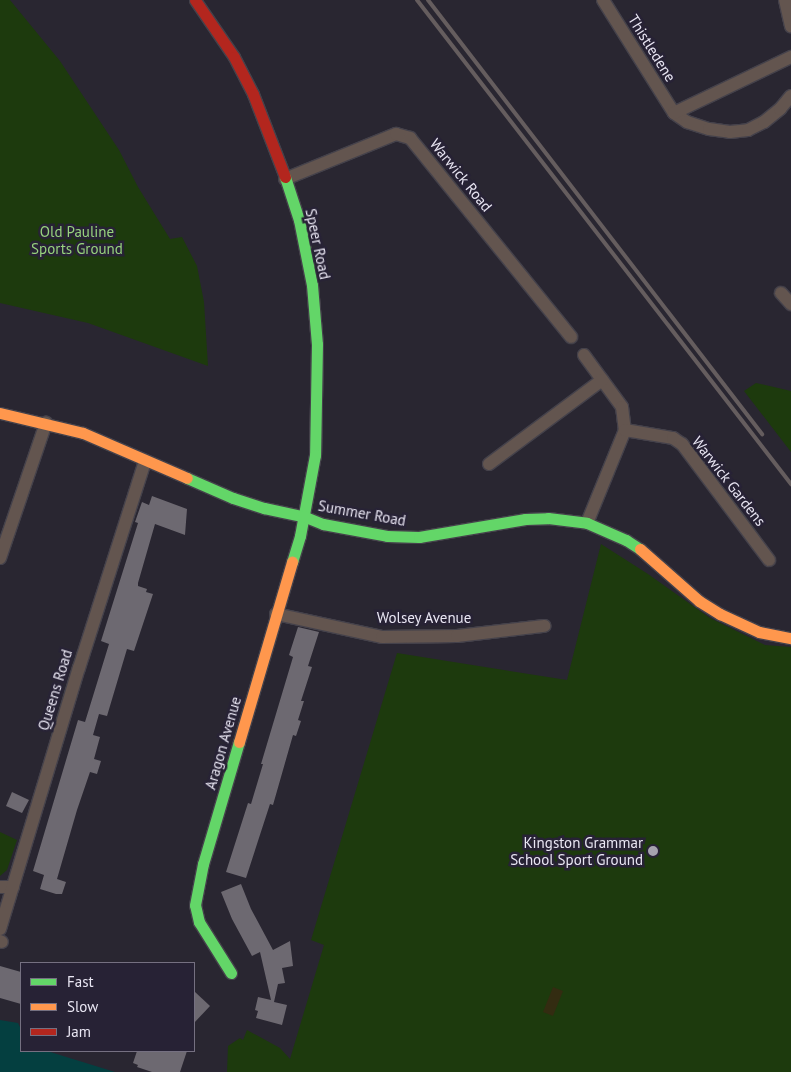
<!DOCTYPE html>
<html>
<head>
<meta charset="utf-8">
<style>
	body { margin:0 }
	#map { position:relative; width:791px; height:1072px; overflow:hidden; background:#292631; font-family:"PT Sans",sans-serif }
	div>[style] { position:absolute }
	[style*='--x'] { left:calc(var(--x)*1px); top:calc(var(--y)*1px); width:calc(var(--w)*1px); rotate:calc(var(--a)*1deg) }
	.green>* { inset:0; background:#1d3a0d }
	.sand>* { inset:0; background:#332c11 }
	.water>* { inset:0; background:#043f40 }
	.building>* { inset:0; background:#6d6971 }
	.roads { filter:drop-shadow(1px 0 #45424b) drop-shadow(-1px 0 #45424b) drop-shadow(0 1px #45424b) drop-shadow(0 -1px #45424b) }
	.street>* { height:12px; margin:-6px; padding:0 6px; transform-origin:6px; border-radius:6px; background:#63554f }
	.fast>* { height:11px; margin:-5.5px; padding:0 5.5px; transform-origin:5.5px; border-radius:5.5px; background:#63d668 }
	.slow>* { height:11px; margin:-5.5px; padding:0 5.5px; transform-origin:5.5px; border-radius:5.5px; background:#ff974d }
	.jam>* { height:11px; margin:-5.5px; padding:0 5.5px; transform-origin:5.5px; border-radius:5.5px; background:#b3261e }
	.rail>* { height:4px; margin:-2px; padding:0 2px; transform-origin:2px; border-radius:2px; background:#655d5e }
	.dots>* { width:14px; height:14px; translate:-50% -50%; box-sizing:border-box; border:2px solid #272235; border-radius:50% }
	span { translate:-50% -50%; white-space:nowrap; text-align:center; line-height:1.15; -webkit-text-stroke:5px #272235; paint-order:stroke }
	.street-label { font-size:15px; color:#e9e6f3 }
	.park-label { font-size:15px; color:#97d27e }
	.poi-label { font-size:15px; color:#e9e6f3 }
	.right { translate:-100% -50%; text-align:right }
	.legend { position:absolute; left:20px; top:962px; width:175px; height:90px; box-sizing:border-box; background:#272235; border:1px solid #757081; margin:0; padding:6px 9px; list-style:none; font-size:15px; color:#e9e6f3 }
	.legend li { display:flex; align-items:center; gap:10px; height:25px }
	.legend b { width:25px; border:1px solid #757081 }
</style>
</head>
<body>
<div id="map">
	<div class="green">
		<div style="clip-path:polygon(0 0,10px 0,60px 61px,119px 150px,138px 187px,170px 239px,182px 237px,197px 266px,204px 302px,208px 366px,88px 323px,0 303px)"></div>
		<div style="clip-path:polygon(756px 383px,791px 391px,791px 452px,744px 391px)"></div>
		<div style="clip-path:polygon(601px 544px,648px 574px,710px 618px,765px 645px,791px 647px,791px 1072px,227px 1072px,228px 1046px,240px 1038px,243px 1040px,247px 1030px,280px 1048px,290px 1059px,324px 945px,311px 940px,397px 653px,567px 680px)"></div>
		<div style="clip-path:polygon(0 832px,17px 840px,7px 870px,0 876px)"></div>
	</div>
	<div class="sand">
		<div style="clip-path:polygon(553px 987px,563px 991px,553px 1016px,543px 1012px)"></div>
	</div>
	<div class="water">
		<div style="clip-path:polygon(0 1020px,18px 1023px,21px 1029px,21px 1051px,47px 1051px,115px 1072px,0 1072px)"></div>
	</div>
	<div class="building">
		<div style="clip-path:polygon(152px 496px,187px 509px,185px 535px,155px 524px,138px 583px,138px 586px,147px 589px,146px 592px,153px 594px,134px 651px,127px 649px,107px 716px,99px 714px,93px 735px,100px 737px,94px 759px,101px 761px,97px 774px,90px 772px,77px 810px,57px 879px,66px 882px,62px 894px,56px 894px,40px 889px,44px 875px,33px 871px,78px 720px,85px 722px,109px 644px,101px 641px,138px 523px,135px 522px,142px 502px,149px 505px)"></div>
		<div style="clip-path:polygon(298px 627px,319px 632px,308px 666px,312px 667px,301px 701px,304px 701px,298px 720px,301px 721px,296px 736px,293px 735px,273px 805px,270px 804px,246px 878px,226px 872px,248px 803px,251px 804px,263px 764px,261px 764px,293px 657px,289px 655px)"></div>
		<div style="clip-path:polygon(12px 792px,29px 800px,22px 813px,6px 806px)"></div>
		<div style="clip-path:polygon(241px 884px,251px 909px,273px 950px,290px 941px,293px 966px,282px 968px,285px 983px,278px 984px,274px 1002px,287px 1005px,282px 1025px,256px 1018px,258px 1011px,255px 1010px,258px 997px,271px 1000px,260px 952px,252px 956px,232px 919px,221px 892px)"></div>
		<div style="clip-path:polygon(0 966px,21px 972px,21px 1004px,0 998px)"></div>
		<div style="clip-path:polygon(194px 991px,210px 1006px,194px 1023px)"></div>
		<div style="clip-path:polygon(137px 1051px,187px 1051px,180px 1072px,152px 1072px,137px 1067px,138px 1065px,133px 1063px)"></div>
	</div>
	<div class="roads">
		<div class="street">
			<div style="--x:603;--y:0;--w:133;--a:57.9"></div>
			<div style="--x:674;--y:113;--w:16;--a:35"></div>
			<div style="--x:687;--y:122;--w:23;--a:18"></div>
			<div style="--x:709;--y:129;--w:21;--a:8"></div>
			<div style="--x:730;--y:132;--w:18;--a:-6"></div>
			<div style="--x:748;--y:130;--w:18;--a:-27"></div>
			<div style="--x:764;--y:122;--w:21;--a:-39"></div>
			<div style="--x:780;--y:109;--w:17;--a:-50"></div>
			<div style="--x:785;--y:0;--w:27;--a:77"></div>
			<div style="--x:674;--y:113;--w:130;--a:-25.6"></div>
			<div style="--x:285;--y:179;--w:120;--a:-22.1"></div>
			<div style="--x:396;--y:134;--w:15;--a:16"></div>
			<div style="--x:410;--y:138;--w:256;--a:51"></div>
			<div style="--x:781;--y:293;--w:15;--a:48"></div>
			<div style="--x:584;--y:355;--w:64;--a:53.8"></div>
			<div style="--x:622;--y:407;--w:23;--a:83"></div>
			<div style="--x:489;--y:464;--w:141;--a:-36.6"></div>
			<div style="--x:587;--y:523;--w:100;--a:-67.8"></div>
			<div style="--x:625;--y:430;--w:49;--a:9.5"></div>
			<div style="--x:673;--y:438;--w:11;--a:34"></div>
			<div style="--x:682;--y:444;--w:145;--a:53.1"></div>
			<div style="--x:0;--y:558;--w:143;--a:-71.2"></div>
			<div style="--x:276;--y:614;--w:108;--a:12.2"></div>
			<div style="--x:382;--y:637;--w:75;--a:-0.8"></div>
			<div style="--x:457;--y:636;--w:88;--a:-6.6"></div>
			<div style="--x:0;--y:887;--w:13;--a:0"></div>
			<div style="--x:0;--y:929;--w:273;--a:-73.2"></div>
			<div style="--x:79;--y:668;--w:217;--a:-72.3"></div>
			<div style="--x:0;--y:941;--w:2;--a:27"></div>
		</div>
		<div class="fast">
			<div style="--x:285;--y:177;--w:45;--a:72"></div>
			<div style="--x:299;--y:220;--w:66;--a:78.7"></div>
			<div style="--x:312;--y:285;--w:59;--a:85.2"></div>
			<div style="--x:317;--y:344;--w:111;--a:91"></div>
			<div style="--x:315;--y:455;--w:82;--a:100.5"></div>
			<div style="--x:300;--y:536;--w:27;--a:107"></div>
			<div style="--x:187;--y:478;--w:50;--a:23.5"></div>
			<div style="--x:233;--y:498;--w:33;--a:18"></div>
			<div style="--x:264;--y:508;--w:40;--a:12"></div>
			<div style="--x:303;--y:516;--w:22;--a:22"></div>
			<div style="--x:323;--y:524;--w:65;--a:10.6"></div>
			<div style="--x:387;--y:536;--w:32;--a:2"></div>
			<div style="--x:419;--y:537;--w:108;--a:-9.6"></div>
			<div style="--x:525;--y:519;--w:23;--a:-2"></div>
			<div style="--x:548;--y:518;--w:39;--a:7"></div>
			<div style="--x:587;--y:523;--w:43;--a:23.6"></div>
			<div style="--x:626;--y:540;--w:17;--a:33"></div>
			<div style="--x:231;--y:973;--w:60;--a:-122.1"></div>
			<div style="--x:199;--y:922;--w:17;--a:-103"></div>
			<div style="--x:195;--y:905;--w:42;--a:-79"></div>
			<div style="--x:203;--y:864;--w:127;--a:-73.6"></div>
		</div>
		<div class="slow">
			<div style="--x:0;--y:413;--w:85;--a:13.5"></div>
			<div style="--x:83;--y:433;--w:113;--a:23.4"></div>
			<div style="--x:640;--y:549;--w:79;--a:41.4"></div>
			<div style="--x:699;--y:601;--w:25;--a:32"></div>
			<div style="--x:720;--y:614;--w:43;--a:24.8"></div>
			<div style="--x:759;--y:632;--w:33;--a:11"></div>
			<div style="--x:239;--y:742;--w:188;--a:-73.6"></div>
		</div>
		<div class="jam">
			<div style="--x:195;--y:0;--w:69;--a:55.6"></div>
			<div style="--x:234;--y:57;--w:42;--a:62.8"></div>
			<div style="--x:253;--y:94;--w:89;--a:68.9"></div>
		</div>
	</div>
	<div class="rail">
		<div style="--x:417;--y:0;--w:612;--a:52.31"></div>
		<div style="--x:428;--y:0;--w:548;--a:52.42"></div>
	</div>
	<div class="dots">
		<div style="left:653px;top:851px;background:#a6a3af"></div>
	</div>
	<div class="street-label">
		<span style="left:652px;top:48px;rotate:58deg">Thistledene</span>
		<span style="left:461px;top:175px;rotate:51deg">Warwick Road</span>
		<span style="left:318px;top:244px;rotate:78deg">Speer Road</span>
		<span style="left:729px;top:481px;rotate:52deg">Warwick Gardens</span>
		<span style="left:362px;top:513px;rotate:10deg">Summer Road</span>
		<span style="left:424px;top:618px">Wolsey Avenue</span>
		<span style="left:55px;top:690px;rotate:-73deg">Queens Road</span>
		<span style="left:223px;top:743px;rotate:-74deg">Aragon Avenue</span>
	</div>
	<div class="park-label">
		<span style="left:77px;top:240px">Old Pauline<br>Sports Ground</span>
	</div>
	<div class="poi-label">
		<span class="right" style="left:643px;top:851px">Kingston Grammar<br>School Sport Ground</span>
	</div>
	<ul class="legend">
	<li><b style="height:6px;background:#63d668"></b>Fast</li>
	<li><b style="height:6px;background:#ff974d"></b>Slow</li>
	<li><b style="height:6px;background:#b3261e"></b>Jam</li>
	</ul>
</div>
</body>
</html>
